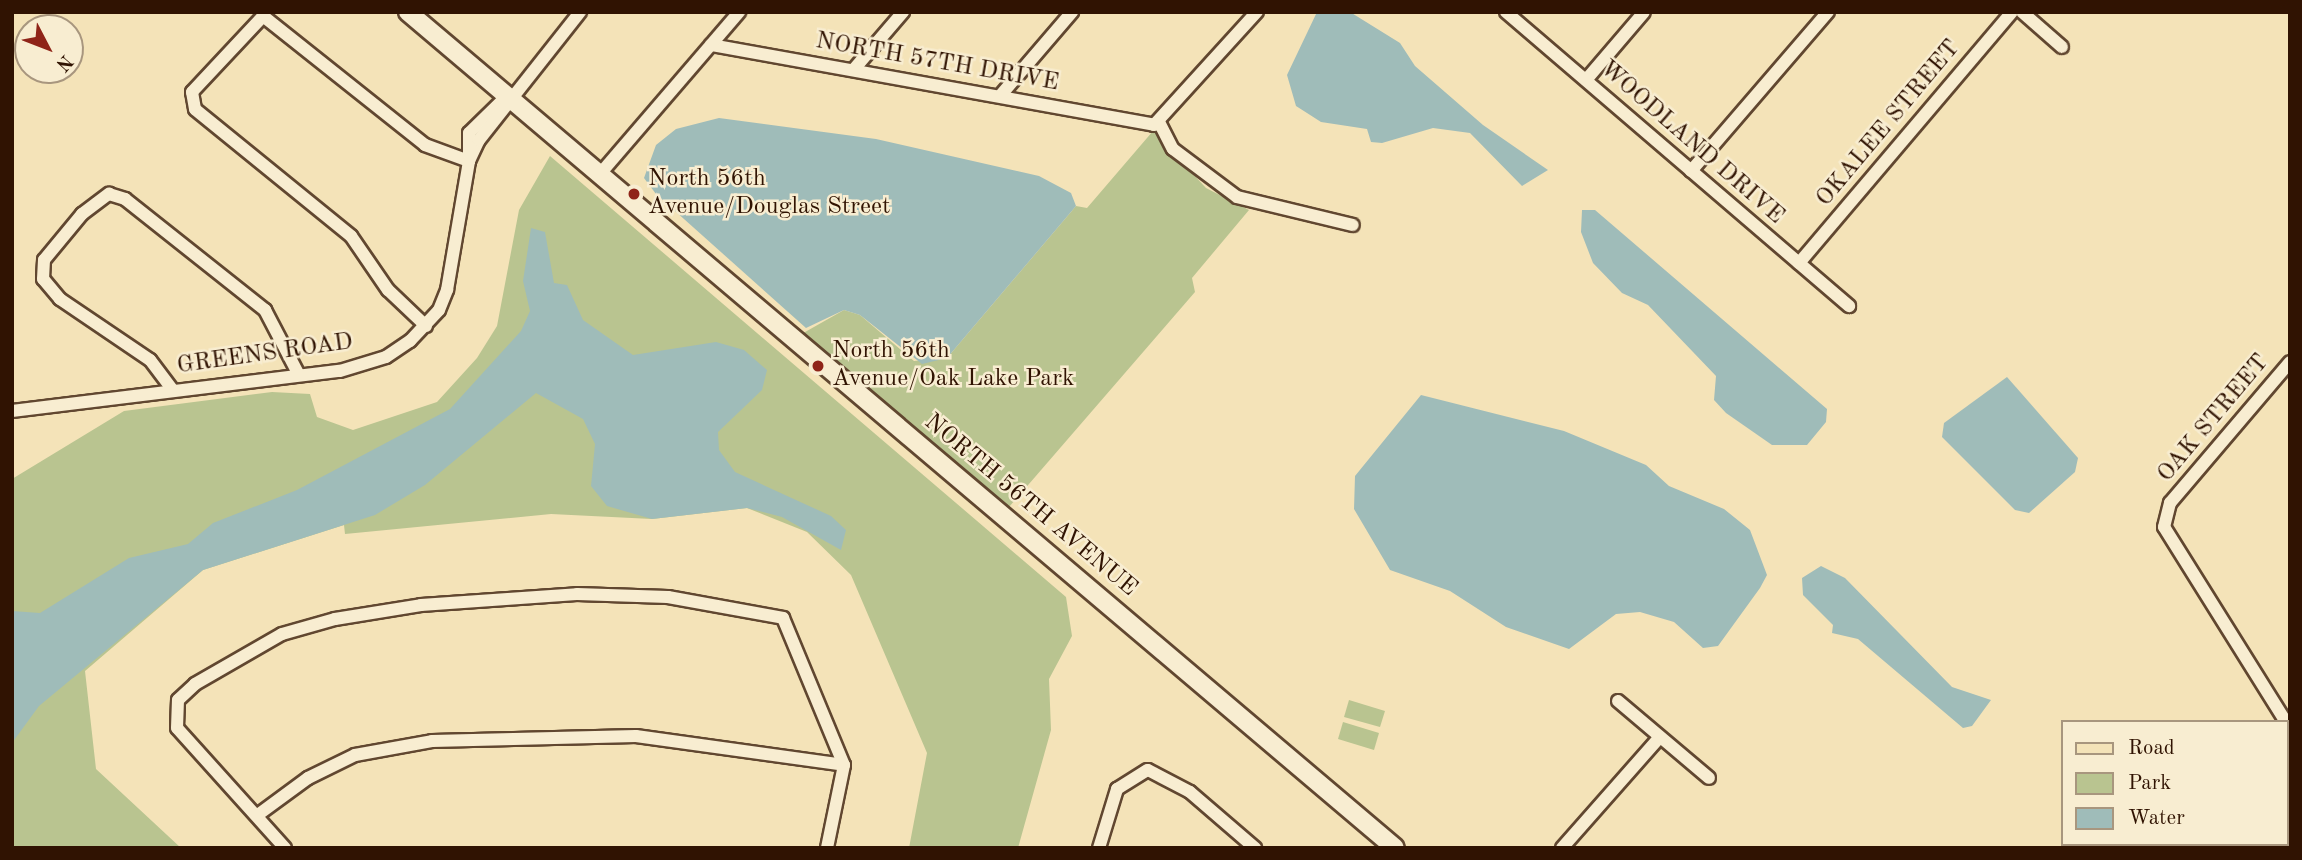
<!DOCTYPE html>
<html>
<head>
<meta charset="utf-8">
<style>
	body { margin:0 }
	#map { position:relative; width:2302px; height:860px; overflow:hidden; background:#f4e3b8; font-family:"Old Standard TT",serif }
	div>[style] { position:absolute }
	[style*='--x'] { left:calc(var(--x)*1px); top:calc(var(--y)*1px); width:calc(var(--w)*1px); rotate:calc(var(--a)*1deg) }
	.green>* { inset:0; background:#b9c490 }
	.water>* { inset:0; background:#9fbcb9 }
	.roads { filter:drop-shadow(2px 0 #614730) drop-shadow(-2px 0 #614730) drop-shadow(0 2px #614730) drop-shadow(0 -2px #614730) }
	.street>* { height:12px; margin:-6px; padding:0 6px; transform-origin:6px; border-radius:6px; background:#f8edd1 }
	.secondary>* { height:18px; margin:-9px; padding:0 9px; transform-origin:9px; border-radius:9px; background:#f8edd1 }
	.primary>* { height:19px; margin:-9.5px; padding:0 9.5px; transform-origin:9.5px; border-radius:9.5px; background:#f4e3b8 }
	.dots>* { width:19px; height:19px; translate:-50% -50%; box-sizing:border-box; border:4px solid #f8edd1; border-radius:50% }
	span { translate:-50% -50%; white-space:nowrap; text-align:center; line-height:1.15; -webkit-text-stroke:5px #f8edd1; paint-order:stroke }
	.street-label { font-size:24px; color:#301302 }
	.poi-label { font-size:24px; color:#301302 }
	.left { translate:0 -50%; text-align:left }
	.frame { position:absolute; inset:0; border:14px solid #301302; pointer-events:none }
	.legend { position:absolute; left:2061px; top:720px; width:228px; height:126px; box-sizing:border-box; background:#f8edd1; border:2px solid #a8967e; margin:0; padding:9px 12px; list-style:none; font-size:21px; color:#301302 }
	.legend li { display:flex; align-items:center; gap:14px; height:35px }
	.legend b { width:35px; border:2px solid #a8967e }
	.north { position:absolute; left:14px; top:14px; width:70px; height:70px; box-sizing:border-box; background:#f8edd1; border:2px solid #a8967e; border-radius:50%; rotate:132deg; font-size:19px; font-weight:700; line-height:28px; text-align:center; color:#301302 }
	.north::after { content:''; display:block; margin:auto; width:24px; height:32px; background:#8f2418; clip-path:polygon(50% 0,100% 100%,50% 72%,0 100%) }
</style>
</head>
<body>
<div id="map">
	<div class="green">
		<div style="clip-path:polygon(1153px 131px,1206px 188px,1249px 210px,1192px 278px,1195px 292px,1009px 507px,798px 336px,844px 310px,860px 315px,914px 361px,947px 358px,1076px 206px,1087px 208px)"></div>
		<div style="clip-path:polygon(550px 156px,1066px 597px,1072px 636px,1049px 679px,1051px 730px,1018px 848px,909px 848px,927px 753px,851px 575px,807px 532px,747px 508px,652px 519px,551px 514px,345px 534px,344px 525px,203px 570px,85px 671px,96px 769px,181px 848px,12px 848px,12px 479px,124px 411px,272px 392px,310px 394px,317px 417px,353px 430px,437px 402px,477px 358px,497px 326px,519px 210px)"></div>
		<div style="clip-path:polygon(1349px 700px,1385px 711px,1380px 727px,1344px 717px)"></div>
		<div style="clip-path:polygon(1343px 722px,1379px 733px,1374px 750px,1338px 739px)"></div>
	</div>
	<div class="water">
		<div style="clip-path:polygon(1317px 12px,1350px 12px,1400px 43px,1415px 66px,1483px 125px,1548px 170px,1522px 186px,1470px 133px,1433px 128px,1382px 143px,1371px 142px,1367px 129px,1321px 122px,1307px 113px,1296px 106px,1287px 75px)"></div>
		<div style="clip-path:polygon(719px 118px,876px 139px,1039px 176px,1071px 193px,1076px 206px,947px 358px,922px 364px,860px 315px,844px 310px,806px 328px,656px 194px,644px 178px,656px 145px,676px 129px)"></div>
		<div style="clip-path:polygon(1582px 210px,1595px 210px,1827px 409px,1826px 422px,1807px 445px,1772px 445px,1726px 413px,1714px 400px,1716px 376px,1648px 305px,1622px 293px,1593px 263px,1581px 232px)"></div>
		<div style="clip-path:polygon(531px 228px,545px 232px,554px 283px,567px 285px,583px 320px,633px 355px,716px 342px,744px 350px,767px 370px,762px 390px,718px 432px,719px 450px,735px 472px,831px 516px,846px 530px,841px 550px,782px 517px,747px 508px,652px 519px,607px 506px,591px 486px,595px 444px,583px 419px,536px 393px,425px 485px,375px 515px,203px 570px,39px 706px,12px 743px,12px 611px,40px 613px,129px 558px,188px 544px,213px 523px,297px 490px,450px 409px,521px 331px,530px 311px,523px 281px)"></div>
		<div style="clip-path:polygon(2007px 377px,2078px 458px,2075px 472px,2029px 513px,2015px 510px,1942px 437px,1944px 423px)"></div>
		<div style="clip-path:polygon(1421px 395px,1564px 431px,1646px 465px,1669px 486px,1724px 509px,1750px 530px,1767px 575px,1760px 588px,1718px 646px,1703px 648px,1674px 622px,1640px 612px,1616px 614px,1569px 649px,1506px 627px,1450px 591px,1390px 570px,1354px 509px,1355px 476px)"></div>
		<div style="clip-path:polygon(1821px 566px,1845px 578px,1952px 687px,1991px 700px,1972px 726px,1963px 728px,1858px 639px,1832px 633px,1833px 625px,1803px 595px,1802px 578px)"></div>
	</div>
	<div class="roads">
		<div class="street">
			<div style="--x:1506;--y:12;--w:452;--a:40.6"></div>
			<div style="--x:2022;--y:12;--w:53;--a:41.2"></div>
			<div style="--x:711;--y:45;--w:450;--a:10.2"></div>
			<div style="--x:1154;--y:125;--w:153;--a:-47.7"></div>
			<div style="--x:855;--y:68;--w:74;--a:-49.4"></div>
			<div style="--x:1586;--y:80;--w:89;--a:-49.5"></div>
			<div style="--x:1000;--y:96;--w:111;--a:-49.4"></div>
			<div style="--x:1159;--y:122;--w:30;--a:63"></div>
			<div style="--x:1173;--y:149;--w:80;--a:36.9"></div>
			<div style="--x:1237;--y:197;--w:119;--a:13.6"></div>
			<div style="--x:469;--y:161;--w:28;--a:-90"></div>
			<div style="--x:469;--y:133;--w:50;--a:-44.2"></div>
			<div style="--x:1691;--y:171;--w:210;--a:-49.3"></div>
			<div style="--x:599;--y:175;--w:215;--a:-49.3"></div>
			<div style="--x:1799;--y:263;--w:329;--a:-49.7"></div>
			<div style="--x:426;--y:326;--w:52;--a:-136.5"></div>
			<div style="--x:388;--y:290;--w:65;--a:-124.4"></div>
			<div style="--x:351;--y:236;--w:201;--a:-140.9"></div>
			<div style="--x:195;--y:109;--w:17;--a:-100"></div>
			<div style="--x:192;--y:92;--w:104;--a:-46.9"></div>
			<div style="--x:263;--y:16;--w:207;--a:38.5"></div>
			<div style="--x:425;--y:145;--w:47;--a:20"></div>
			<div style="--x:172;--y:389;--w:36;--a:-127"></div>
			<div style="--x:150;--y:360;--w:109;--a:-145.9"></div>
			<div style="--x:60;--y:299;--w:26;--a:-130"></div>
			<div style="--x:43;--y:279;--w:19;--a:-87"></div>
			<div style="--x:44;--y:260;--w:60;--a:-50.4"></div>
			<div style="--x:82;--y:214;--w:34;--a:-37"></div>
			<div style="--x:109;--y:194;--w:17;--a:17"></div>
			<div style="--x:125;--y:199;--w:179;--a:38.4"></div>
			<div style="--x:265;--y:310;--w:71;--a:62.4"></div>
			<div style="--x:12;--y:411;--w:330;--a:-7"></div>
			<div style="--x:340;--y:371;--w:48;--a:-16.9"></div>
			<div style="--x:386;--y:357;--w:29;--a:-34"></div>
			<div style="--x:410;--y:341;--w:42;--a:-46.9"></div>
			<div style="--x:439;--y:310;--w:22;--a:-68"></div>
			<div style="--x:447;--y:290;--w:131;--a:-80.3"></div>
			<div style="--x:469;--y:161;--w:23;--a:-65"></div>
			<div style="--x:479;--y:140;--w:163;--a:-51.7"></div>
			<div style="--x:1618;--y:701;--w:119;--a:40.2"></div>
			<div style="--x:2286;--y:722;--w:230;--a:-122"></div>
			<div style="--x:2164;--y:527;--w:25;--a:-76"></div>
			<div style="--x:2170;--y:503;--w:185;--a:-49.6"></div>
			<div style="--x:259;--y:814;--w:61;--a:-36.3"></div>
			<div style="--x:308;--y:778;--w:52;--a:-26.1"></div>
			<div style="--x:355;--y:755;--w:78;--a:-10.3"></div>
			<div style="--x:432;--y:741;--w:204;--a:-1.4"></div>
			<div style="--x:636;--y:736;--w:210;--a:7.9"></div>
			<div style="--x:285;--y:848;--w:161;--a:-132"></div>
			<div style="--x:177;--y:728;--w:28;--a:-88"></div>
			<div style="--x:178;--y:700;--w:23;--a:-43"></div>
			<div style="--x:195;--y:684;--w:100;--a:-29.9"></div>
			<div style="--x:282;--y:634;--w:55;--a:-15.8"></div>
			<div style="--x:335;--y:619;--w:87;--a:-9.2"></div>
			<div style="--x:421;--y:605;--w:156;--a:-4"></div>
			<div style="--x:577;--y:594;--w:91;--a:1.9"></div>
			<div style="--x:668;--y:597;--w:117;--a:10.3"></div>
			<div style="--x:783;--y:618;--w:159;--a:67.5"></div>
			<div style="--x:844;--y:765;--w:85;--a:101.6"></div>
			<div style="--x:1099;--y:848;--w:62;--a:-73"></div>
			<div style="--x:1117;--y:789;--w:36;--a:-32"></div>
			<div style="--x:1148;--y:770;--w:47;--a:27.6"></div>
			<div style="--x:1190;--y:792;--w:86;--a:40.7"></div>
			<div style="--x:1562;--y:848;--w:148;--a:-48.6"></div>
		</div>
		<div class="secondary">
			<div style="--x:408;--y:12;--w:1293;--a:40.26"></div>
		</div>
		<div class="primary">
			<div style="--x:2286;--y:814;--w:6;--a:-45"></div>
			<div style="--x:2257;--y:848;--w:5;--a:-53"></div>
			<div style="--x:2287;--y:848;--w:4;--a:-45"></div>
		</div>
	</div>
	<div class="dots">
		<div style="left:634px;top:194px;background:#8f2418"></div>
		<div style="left:818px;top:366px;background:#8f2418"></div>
	</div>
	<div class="street-label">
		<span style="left:937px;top:63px;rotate:10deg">NORTH 57TH DRIVE</span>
		<span style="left:1889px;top:124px;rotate:-50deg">OKALEE STREET</span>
		<span style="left:1691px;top:143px;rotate:41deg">WOODLAND DRIVE</span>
		<span style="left:265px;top:355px;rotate:-8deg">GREENS ROAD</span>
		<span style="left:2214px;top:419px;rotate:-50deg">OAK STREET</span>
		<span style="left:1030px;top:506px;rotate:40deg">NORTH 56TH AVENUE</span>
	</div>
	<div class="poi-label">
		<span class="left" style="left:648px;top:194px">North 56th<br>Avenue/Douglas Street</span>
		<span class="left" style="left:832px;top:366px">North 56th<br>Avenue/Oak Lake Park</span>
	</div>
	<div class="frame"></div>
	<ul class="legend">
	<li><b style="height:9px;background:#f4e3b8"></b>Road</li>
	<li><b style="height:19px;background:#b9c490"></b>Park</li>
	<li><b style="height:19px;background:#9fbcb9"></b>Water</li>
	</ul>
	<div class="north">N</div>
</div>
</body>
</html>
